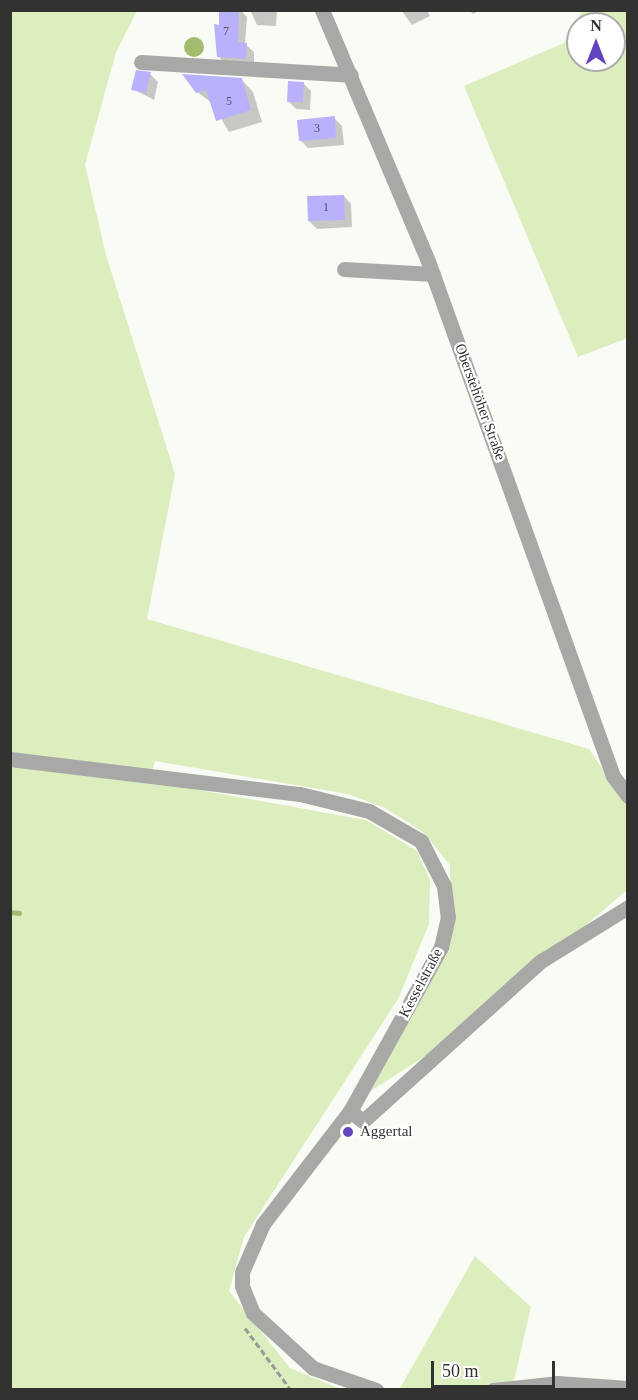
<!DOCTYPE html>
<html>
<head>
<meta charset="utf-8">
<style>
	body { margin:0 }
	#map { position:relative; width:638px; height:1400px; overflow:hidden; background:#f9fbf5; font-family:"Times New Roman",serif }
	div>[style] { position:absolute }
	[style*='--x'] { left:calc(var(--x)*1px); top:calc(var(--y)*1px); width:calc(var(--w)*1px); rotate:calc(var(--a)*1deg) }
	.green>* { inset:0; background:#dcedbe }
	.water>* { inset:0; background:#a3bd70 }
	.round { border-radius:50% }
	.shadow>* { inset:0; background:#0003 }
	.stream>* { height:5px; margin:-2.5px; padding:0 2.5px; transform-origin:2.5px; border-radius:2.5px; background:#a3bd70 }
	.building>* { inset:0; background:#bab1fc }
	.path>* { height:3px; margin-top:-1.5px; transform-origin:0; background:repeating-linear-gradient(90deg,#999b97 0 6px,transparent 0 9px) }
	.minor>* { height:15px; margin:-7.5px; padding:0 7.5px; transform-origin:7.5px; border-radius:7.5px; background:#a8a9a6 }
	.dots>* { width:16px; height:16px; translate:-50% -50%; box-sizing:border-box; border:3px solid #fff; border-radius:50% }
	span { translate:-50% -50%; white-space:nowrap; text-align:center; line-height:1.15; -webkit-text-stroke:4.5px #fff; paint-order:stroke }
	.number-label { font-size:12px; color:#545264 }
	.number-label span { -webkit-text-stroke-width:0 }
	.street-label { font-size:15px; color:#323331 }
	.poi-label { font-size:15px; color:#323331 }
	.left { translate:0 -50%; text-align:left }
	.frame { position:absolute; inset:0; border:12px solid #323331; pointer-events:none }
	.north { position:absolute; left:566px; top:12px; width:60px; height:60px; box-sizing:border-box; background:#fff; border:2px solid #adadad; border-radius:50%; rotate:0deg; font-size:16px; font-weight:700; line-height:24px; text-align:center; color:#323331 }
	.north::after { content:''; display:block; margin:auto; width:21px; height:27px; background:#6345bd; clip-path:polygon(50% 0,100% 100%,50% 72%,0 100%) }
	.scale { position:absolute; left:431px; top:1361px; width:124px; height:27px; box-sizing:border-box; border:3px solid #323331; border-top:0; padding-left:8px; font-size:18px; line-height:21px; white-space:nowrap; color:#323331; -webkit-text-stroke:4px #fff; paint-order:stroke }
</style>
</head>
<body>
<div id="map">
	<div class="green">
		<div style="clip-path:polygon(10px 11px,137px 11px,116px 52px,85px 165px,106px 255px,175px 474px,147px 619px,589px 749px,627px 805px,627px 890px,455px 1037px,366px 1094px,450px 930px,450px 865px,423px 832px,385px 808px,348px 794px,155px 761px,149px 781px,366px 820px,417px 851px,430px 880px,429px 924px,398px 999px,244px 1237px,229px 1291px,290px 1368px,341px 1389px,11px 1389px)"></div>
		<div style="clip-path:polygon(evenodd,582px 11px,627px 11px,628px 338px,578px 357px,464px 86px,564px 43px,582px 11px,578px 24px,614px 24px,614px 60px,578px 60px,578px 24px)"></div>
		<div style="clip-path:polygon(475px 1256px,531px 1307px,512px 1389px,399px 1390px)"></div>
	</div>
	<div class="water">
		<div class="round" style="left:184px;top:37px;width:20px;height:20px"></div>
	</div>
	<div class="shadow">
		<div style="clip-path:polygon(221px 10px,240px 10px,247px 17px,245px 44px,254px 52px,254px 66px,226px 64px,218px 56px)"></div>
		<div style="clip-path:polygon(250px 10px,277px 10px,276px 26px,257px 25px)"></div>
		<div style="clip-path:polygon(401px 10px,427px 10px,430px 16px,412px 25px)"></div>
		<div style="clip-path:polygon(469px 10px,481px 10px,473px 14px)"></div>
		<div style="clip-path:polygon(150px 74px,158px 82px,154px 100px,133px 89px)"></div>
		<div style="clip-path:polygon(241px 79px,253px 92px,262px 122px,229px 132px,212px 103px,197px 92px)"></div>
		<div style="clip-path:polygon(303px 83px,311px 91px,310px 110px,296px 109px,288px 101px)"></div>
		<div style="clip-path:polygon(334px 118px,342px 126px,344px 145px,308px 148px,300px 140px)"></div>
		<div style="clip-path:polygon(344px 196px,351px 204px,352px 227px,317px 229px,309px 221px)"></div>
	</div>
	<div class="stream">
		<div style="--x:10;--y:912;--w:9;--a:6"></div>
	</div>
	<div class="building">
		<div style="clip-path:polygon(219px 10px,239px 10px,238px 42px,247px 43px,246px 59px,217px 57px,214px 24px,219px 25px)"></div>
		<div style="clip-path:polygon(136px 70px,151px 72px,146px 93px,131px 90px)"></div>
		<div style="clip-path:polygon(182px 74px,242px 78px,251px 110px,216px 121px,206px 90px,196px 93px)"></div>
		<div style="clip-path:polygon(288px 81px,304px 82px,303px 102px,287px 102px)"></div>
		<div style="clip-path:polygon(335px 116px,336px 138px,299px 141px,297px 120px)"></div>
		<div style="clip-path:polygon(344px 195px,345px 220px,308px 221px,307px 196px)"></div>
	</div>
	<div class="path">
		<div style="--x:245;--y:1328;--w:77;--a:53.4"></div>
	</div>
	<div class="minor">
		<div style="--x:322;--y:10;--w:272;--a:67.1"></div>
		<div style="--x:428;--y:261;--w:547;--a:70.24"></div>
		<div style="--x:613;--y:776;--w:25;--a:53"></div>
		<div style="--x:141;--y:62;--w:210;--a:3.5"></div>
		<div style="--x:344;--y:269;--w:89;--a:3.2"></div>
		<div style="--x:10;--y:759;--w:292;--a:6.9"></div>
		<div style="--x:300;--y:794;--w:71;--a:13.8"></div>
		<div style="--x:369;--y:811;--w:60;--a:30"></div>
		<div style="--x:421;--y:841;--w:51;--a:62.9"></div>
		<div style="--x:444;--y:886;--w:31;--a:83"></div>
		<div style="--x:448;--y:917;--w:31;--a:103"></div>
		<div style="--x:441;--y:947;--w:188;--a:119"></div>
		<div style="--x:350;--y:1111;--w:16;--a:38"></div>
		<div style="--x:363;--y:1121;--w:239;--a:-42"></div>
		<div style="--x:541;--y:961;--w:102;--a:-31.8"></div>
		<div style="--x:350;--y:1111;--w:143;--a:127.6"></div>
		<div style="--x:263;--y:1224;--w:52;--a:113.6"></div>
		<div style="--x:242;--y:1272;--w:14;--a:90"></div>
		<div style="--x:242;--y:1286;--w:29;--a:68"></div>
		<div style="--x:253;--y:1313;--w:81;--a:42.5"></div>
		<div style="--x:313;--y:1368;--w:67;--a:19.2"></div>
		<div style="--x:493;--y:1390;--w:64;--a:-6.2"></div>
		<div style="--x:557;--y:1383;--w:71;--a:4"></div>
	</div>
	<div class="dots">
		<div style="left:348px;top:1132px;background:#6345bd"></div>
	</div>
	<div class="number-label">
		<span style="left:226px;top:32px">7</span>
		<span style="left:229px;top:102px">5</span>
		<span style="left:317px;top:129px">3</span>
		<span style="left:326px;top:208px">1</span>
	</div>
	<div class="street-label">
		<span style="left:480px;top:402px;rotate:70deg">Oberstehöher Straße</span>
		<span style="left:421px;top:983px;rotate:-62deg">Kesselstraße</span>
	</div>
	<div class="poi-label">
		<span class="left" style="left:360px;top:1132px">Aggertal</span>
	</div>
	<div class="frame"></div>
	<div class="north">N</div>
	<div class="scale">50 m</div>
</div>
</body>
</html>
